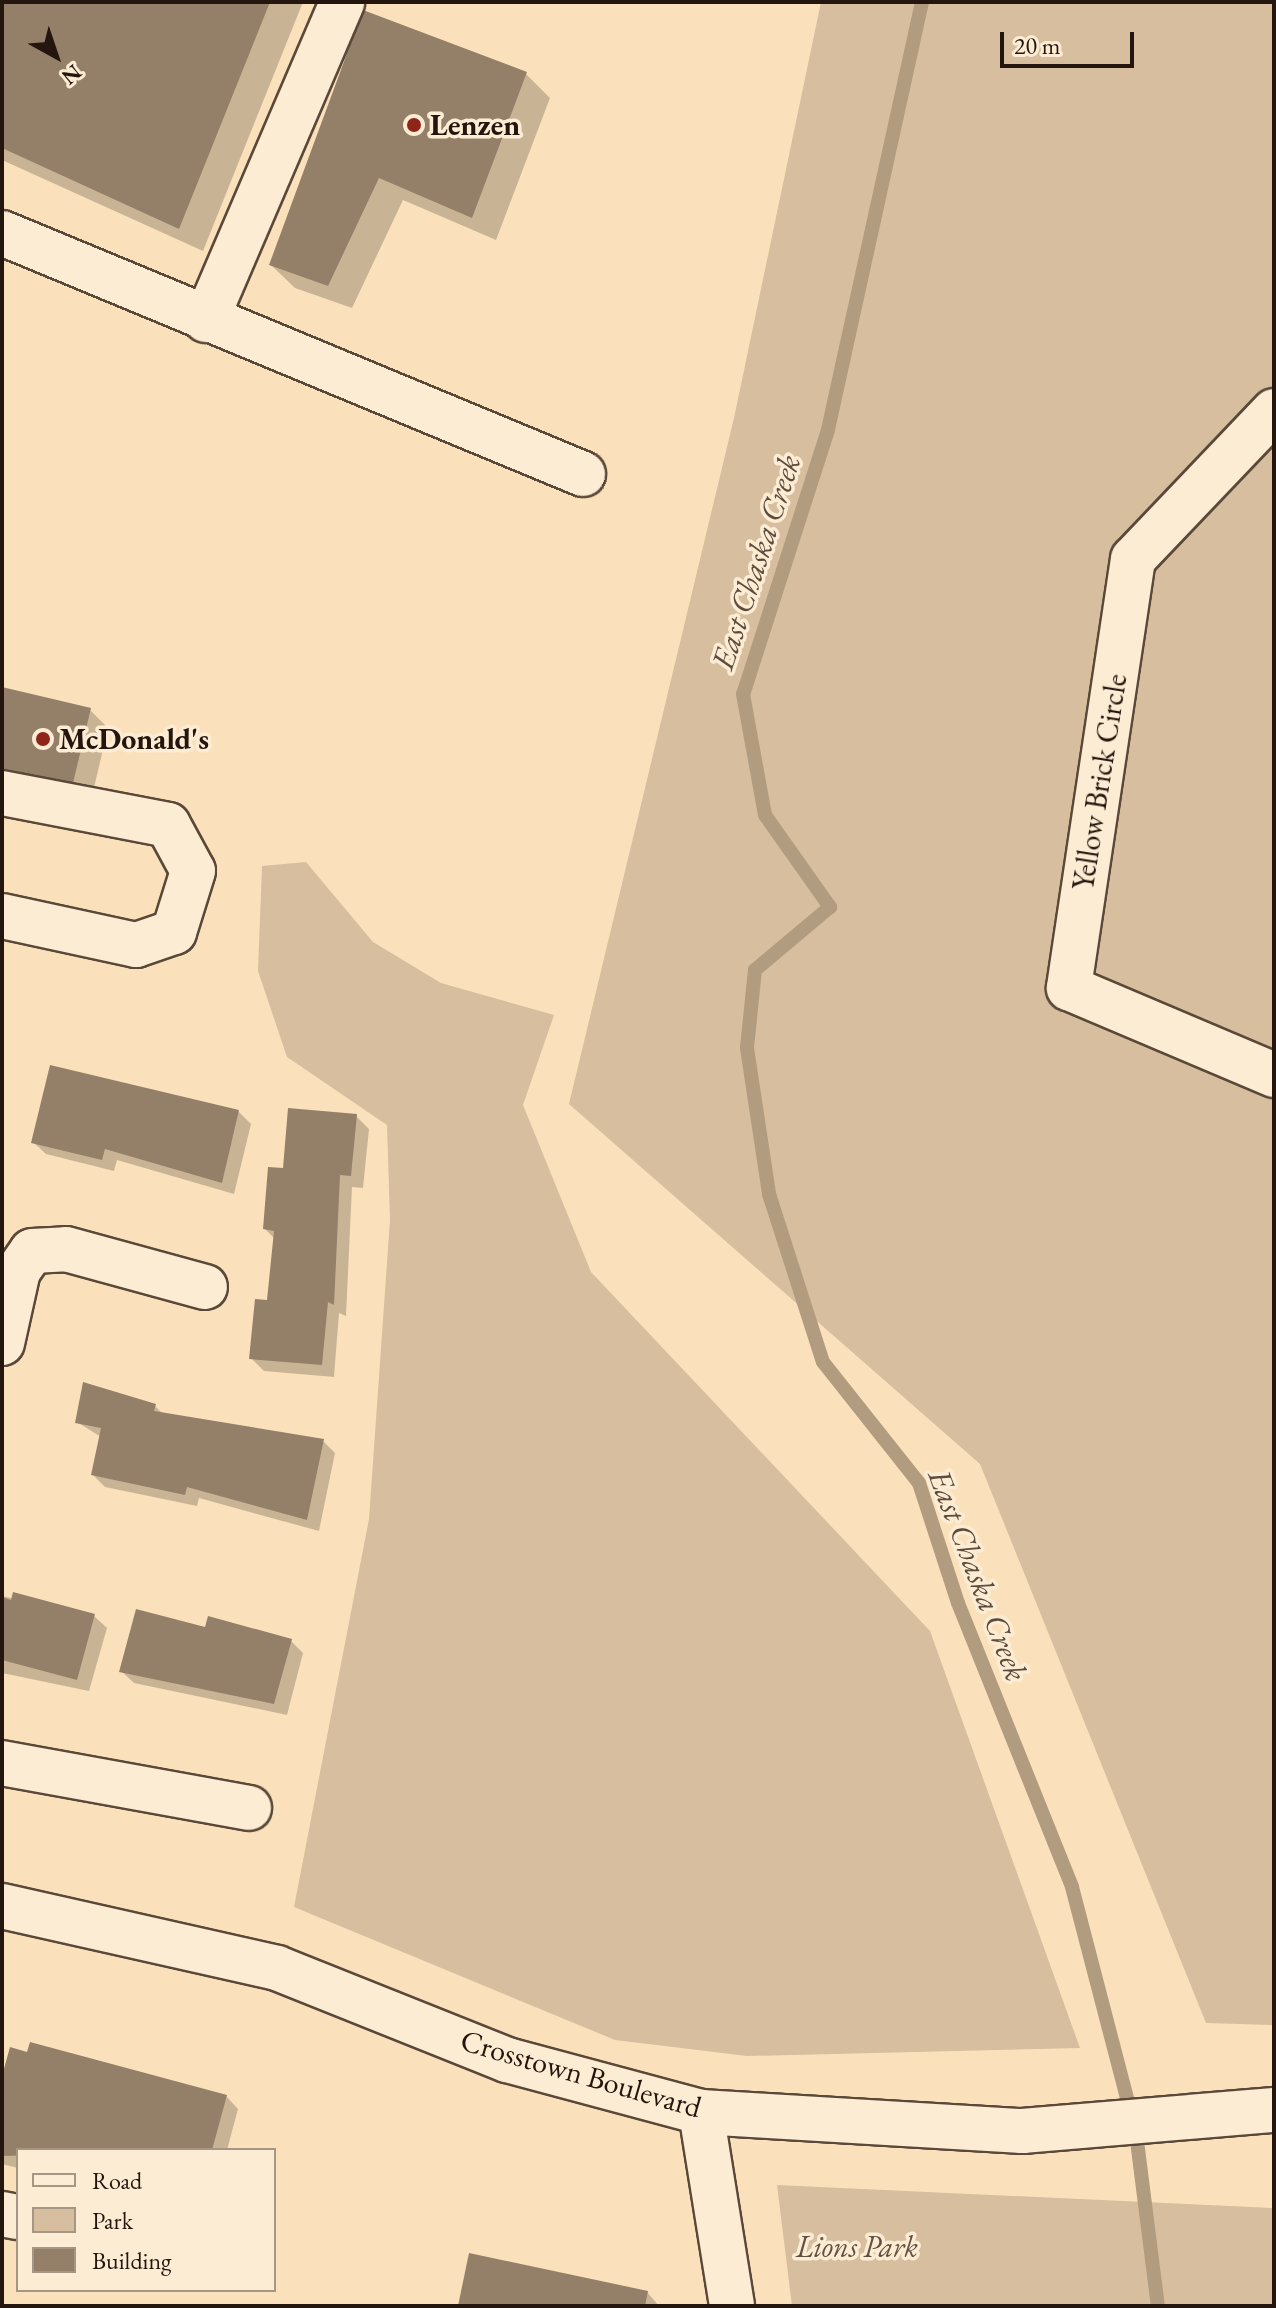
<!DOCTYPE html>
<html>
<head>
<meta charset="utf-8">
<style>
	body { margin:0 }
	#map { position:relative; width:1276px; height:2308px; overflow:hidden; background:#fbe1bb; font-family:"EB Garamond",serif }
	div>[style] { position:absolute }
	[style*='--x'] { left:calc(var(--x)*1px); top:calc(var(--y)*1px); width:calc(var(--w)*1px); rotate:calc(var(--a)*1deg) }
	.green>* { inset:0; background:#d6be9e }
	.shadow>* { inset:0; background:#0003 }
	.stream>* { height:14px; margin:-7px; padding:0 7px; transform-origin:7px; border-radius:7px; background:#b29c80 }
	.building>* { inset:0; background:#947f68 }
	.roads { filter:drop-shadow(2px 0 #5a4839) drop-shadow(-2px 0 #5a4839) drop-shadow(0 2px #5a4839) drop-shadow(0 -2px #5a4839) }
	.minor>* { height:44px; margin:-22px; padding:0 22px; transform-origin:22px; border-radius:22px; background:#fcecd3 }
	.dots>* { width:22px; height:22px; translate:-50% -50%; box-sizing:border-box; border:4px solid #fcecd3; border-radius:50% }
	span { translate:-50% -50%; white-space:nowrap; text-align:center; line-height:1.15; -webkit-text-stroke:7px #fcecd3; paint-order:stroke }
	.poi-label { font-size:30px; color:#24150e; font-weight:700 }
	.left { translate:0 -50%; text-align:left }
	.street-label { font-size:30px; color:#24150e }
	.park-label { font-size:30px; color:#625040; font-style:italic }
	.water-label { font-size:32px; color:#5d4b3c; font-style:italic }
	.frame { position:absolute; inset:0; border:4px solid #24150e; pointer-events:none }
	.legend { position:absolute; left:16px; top:2148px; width:260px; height:144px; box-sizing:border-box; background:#fcecd3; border:2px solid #a69684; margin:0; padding:10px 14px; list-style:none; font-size:24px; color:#24150e }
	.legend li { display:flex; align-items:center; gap:16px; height:40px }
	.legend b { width:40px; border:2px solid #a69684 }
	.north { position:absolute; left:16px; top:16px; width:80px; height:80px; -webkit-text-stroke:6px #fcecd3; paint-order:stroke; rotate:140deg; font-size:22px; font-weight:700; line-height:32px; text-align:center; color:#24150e }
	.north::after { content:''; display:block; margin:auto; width:28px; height:36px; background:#24150e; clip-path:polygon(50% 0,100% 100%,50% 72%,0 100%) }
	.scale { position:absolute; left:1000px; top:32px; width:134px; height:36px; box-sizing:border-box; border:4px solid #24150e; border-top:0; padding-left:10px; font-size:24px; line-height:28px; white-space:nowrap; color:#24150e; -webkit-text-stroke:6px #fcecd3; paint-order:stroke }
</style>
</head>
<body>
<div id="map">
	<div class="green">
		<div style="clip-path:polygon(821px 2px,1274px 2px,1274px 2025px,1206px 2023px,980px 1464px,569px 1104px,734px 418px)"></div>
		<div style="clip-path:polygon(306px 862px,373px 942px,441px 983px,554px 1015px,523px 1105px,591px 1272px,930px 1631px,1080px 2048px,747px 2056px,615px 2040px,294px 1907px,369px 1519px,390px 1220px,387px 1125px,287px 1057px,258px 971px,262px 866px)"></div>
		<div style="clip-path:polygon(777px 2185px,1274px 2208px,1274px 2306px,792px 2306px)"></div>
	</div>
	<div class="shadow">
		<div style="clip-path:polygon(2px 2px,303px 2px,203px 251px,2px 160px)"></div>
		<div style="clip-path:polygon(364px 13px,526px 74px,550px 98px,496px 240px,403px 200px,352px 308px,295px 288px,271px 265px)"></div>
		<div style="clip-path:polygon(2px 690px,90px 710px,108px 728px,90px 805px,2px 784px)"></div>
		<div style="clip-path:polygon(238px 1111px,251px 1124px,234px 1194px,117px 1160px,114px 1171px,46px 1154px,33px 1142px)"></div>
		<div style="clip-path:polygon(356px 1116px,369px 1129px,363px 1188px,352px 1187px,346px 1316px,339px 1313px,334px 1377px,264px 1371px,251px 1358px,269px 1302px,275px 1239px,265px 1229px,285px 1170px)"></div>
		<div style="clip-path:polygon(155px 1406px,164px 1415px,323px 1441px,335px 1453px,319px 1531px,199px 1498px,197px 1506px,105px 1487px,93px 1475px,101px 1437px,77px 1422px)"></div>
		<div style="clip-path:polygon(2px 1596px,94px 1616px,107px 1628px,89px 1691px,2px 1673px)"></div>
		<div style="clip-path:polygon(291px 1641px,303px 1653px,287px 1715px,134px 1683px,121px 1671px)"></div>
		<div style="clip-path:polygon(2px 2083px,226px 2096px,238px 2109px,227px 2150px,18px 2150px,18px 2168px,2px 2164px)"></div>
		<div style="clip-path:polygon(647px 2292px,659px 2306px,460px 2306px)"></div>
	</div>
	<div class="stream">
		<div style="--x:922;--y:2;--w:438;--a:102.4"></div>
		<div style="--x:828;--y:430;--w:277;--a:107.8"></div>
		<div style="--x:743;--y:694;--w:123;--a:79.7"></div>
		<div style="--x:765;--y:815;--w:113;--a:54.8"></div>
		<div style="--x:830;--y:907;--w:98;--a:140"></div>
		<div style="--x:755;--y:970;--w:78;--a:95.9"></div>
		<div style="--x:747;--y:1048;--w:148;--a:81.4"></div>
		<div style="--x:769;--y:1194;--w:176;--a:72.2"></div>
		<div style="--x:823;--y:1362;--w:154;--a:51.6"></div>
		<div style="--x:919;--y:1483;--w:126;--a:72"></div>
		<div style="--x:958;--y:1603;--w:306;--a:68.1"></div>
		<div style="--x:1072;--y:1887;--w:254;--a:75.4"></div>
		<div style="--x:1136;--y:2133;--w:174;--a:82.8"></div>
	</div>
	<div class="building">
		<div style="clip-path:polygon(2px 2px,270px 2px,179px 229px,2px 148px)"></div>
		<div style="clip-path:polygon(363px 10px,527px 72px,472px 218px,379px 178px,328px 286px,269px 265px)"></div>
		<div style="clip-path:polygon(2px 687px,91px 708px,72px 787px,2px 771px)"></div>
		<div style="clip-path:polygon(50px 1065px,239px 1110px,222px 1183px,105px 1149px,102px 1160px,31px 1143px)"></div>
		<div style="clip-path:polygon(288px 1108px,357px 1114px,351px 1176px,340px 1175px,334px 1305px,328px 1302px,322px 1365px,249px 1359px,255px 1299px,267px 1300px,274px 1231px,263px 1229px,268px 1167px,283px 1168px)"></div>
		<div style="clip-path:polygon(83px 1382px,156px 1404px,154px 1411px,324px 1439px,307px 1520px,187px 1487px,185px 1495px,91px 1475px,101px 1428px,75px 1423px)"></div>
		<div style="clip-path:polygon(13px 1592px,95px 1614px,77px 1680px,2px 1660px,2px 1597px,11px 1600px)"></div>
		<div style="clip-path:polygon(136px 1609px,205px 1627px,208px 1616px,292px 1639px,274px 1704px,119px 1672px)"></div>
		<div style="clip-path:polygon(30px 2042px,227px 2095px,212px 2150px,2px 2156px,2px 2076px,10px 2047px,27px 2052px)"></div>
		<div style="clip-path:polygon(469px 2253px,648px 2291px,645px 2306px,458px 2306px)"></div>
	</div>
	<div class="roads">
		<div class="minor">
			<div style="--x:2;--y:233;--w:629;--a:22.53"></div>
			<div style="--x:206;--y:320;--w:346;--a:-66.8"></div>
			<div style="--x:1274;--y:411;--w:204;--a:133.6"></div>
			<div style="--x:1133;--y:559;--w:434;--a:98.5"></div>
			<div style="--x:1069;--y:988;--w:223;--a:23"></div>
			<div style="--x:2;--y:793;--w:169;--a:10.9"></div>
			<div style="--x:168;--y:825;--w:52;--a:61.5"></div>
			<div style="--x:193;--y:871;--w:64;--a:107.3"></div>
			<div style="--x:174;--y:932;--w:40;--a:161.1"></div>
			<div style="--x:136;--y:945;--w:137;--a:-167.8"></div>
			<div style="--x:2;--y:1343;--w:74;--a:-77.5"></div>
			<div style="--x:18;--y:1271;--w:24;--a:-55"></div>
			<div style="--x:32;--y:1251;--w:34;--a:-3"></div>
			<div style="--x:66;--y:1249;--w:144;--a:15.3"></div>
			<div style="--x:2;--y:1763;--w:251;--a:10.3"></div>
			<div style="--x:2;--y:1906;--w:282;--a:12.7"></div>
			<div style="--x:277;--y:1968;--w:248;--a:21.8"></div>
			<div style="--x:507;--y:2060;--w:201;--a:15"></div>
			<div style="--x:701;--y:2112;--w:322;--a:3.4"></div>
			<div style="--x:1022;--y:2131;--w:253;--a:-4.8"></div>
			<div style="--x:701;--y:2112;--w:196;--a:80.9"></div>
			<div style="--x:2;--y:2214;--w:16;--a:11"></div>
		</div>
	</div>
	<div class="dots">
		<div style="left:414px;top:125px;background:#8f2418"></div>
		<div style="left:43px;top:739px;background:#8f2418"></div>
	</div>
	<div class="poi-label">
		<span class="left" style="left:430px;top:125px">Lenzen</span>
		<span class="left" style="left:59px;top:739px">McDonald's</span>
	</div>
	<div class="street-label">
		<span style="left:1100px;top:782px;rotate:-81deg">Yellow Brick Circle</span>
		<span style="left:581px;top:2074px;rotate:16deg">Crosstown Boulevard</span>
	</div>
	<div class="park-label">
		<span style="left:857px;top:2247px">Lions Park</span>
	</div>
	<div class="water-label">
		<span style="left:756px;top:562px;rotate:-72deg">East Chaska Creek</span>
		<span style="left:978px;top:1575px;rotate:69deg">East Chaska Creek</span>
	</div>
	<div class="frame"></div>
	<ul class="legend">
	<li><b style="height:10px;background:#fcecd3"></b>Road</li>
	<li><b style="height:22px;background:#d6be9e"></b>Park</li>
	<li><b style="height:22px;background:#947f68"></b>Building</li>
	</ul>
	<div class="north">N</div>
	<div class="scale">20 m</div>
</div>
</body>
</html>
